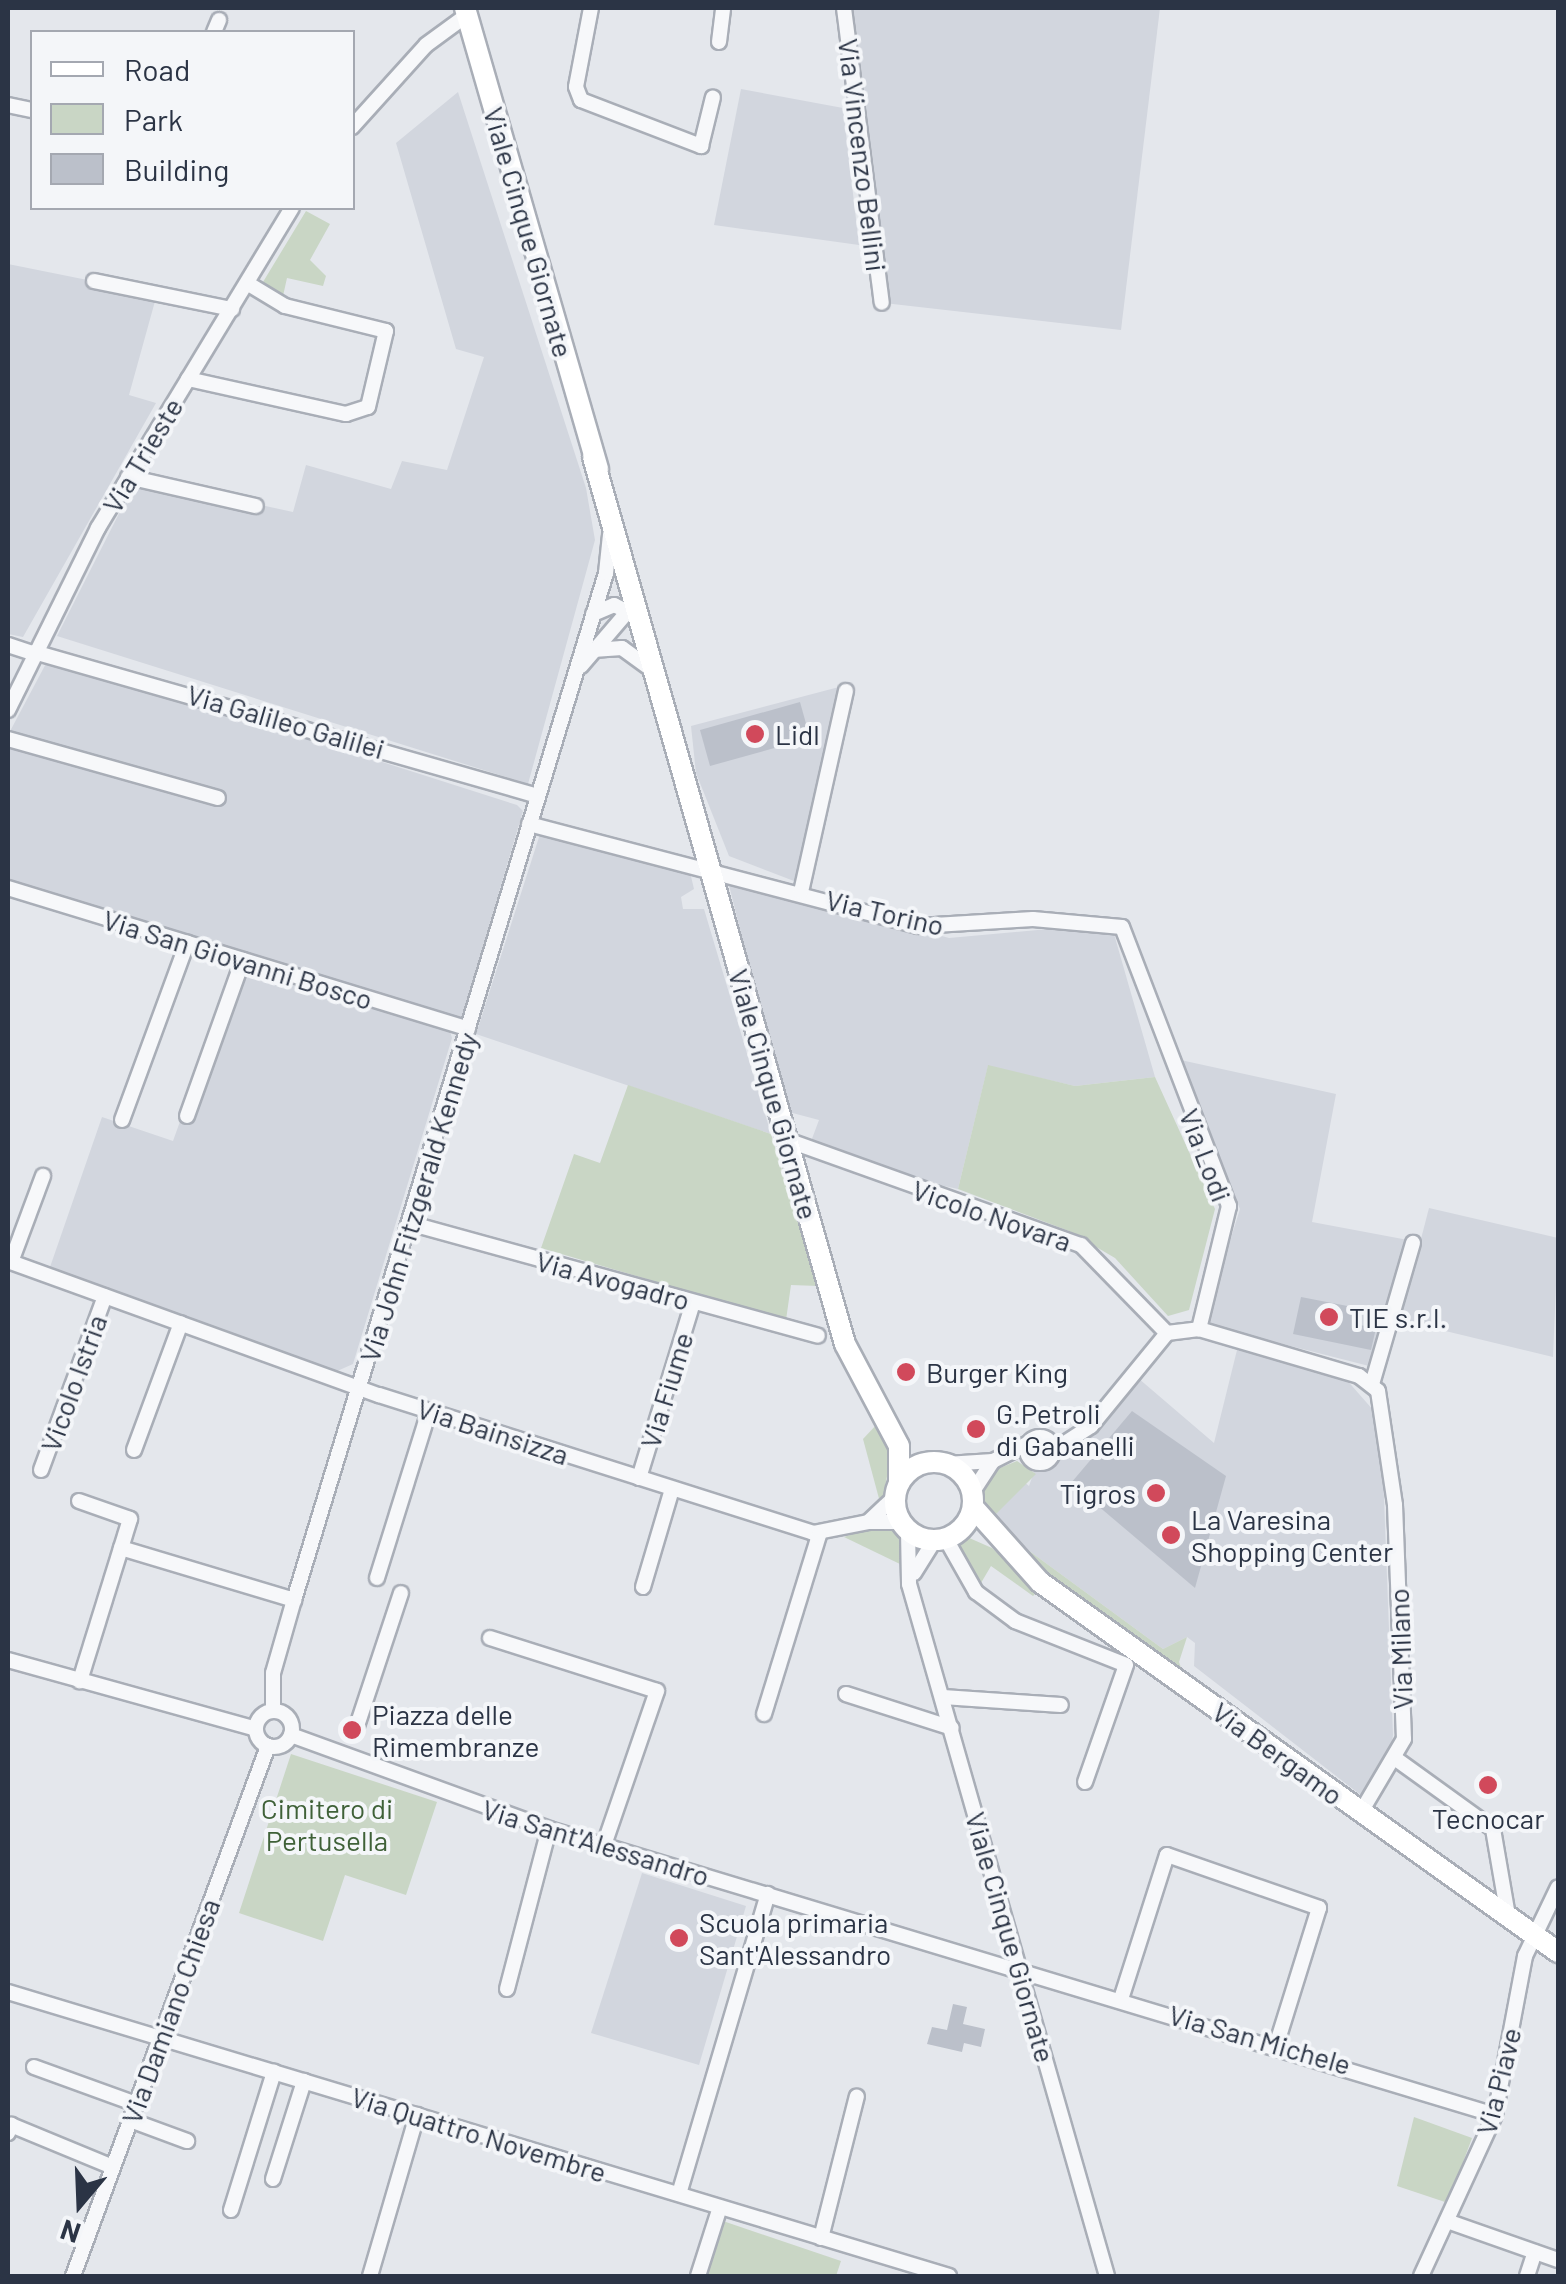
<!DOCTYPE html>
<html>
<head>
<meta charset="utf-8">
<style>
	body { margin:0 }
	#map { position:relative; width:1566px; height:2284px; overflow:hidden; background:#e4e7ec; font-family:Barlow,sans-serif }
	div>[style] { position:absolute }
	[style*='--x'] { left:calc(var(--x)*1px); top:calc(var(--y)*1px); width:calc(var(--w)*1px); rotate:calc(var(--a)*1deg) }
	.built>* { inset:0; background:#d2d6de }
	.green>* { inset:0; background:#c9d6c5 }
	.building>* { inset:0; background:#bbc0ca }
	.roads { filter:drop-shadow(2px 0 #a9aeb7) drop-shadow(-2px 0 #a9aeb7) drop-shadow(0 2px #a9aeb7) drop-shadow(0 -2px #a9aeb7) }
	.minor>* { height:14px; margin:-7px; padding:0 7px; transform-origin:7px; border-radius:7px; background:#f7f8fa }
	.minor>.ring { margin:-7px; padding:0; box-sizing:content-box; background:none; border:14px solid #f7f8fa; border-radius:50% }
	.primary>* { height:20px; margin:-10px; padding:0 10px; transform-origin:10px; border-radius:10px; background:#fff }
	.primary>.ring { margin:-10px; padding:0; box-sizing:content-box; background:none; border:20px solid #fff; border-radius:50% }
	.dots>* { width:28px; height:28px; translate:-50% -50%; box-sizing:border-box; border:5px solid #f4f6f9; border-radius:50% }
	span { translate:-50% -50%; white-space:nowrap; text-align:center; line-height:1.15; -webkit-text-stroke:8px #f4f6f9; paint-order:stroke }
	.street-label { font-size:28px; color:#2b3445 }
	.poi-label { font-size:28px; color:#2b3445 }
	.left { translate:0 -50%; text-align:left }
	.right { translate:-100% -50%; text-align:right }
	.park-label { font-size:28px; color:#3f6138 }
	.frame { position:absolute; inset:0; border:10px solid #2b3445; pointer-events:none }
	.legend { position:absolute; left:30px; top:30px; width:325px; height:180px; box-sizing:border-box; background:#f4f6f9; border:2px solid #a4a8b1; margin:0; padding:12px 18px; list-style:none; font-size:30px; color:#2b3445 }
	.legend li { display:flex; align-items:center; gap:20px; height:50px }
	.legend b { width:50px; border:2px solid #a4a8b1 }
	.north { position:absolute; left:30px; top:2154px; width:100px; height:100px; -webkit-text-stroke:8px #f4f6f9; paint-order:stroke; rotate:199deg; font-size:28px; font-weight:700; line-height:40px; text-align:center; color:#2b3445 }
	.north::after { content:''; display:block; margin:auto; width:35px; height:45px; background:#2b3445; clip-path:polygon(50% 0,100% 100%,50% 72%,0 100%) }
</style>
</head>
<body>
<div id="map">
	<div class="built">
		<div style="clip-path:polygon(853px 8px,1160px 8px,1121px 330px,884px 303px)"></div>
		<div style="clip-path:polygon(741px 89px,843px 108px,859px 245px,714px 225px)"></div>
		<div style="clip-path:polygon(458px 92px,586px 488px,595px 540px,528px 784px,57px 636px,137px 478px,293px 512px,306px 465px,391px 489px,402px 461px,447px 470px,484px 357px,456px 349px,396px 143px)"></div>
		<div style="clip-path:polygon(8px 264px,157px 294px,129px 395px,156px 403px,23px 637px,8px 634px)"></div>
		<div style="clip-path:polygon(50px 656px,517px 805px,523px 811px,462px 1018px,8px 879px,8px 735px)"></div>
		<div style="clip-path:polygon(839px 687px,794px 881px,729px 856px,696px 773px,691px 726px)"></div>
		<div style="clip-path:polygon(540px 834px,690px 872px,694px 889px,681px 897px,683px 909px,704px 909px,771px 1134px,476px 1034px)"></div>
		<div style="clip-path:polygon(727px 877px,949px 938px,1059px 928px,1114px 934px,1155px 1077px,1075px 1086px,988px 1066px,958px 1189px,877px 1171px,810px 1144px,819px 1120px,785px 1111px)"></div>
		<div style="clip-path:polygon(235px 968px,450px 1031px,452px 1038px,353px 1364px,335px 1372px,49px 1270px,102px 1117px,173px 1141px)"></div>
		<div style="clip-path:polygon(1176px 1059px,1336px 1094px,1312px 1222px,1408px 1240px,1373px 1367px,1204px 1324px,1240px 1209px)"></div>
		<div style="clip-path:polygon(1429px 1208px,1558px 1238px,1553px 1357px,1400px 1320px)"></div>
		<div style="clip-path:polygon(1237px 1350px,1345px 1378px,1381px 1419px,1393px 1735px,1390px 1756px,1362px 1796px,1194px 1666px,1195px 1643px,1187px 1637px,1163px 1649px,1009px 1536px,994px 1516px,1023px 1481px,1029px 1486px,1035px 1469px,1090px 1436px,1138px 1378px,1214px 1443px)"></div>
		<div style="clip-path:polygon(642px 1873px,746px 1906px,699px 2065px,591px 2033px)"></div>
	</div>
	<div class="green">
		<div style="clip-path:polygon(306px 211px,330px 224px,310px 260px,326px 276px,323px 286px,287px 278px,283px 296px,263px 282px)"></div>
		<div style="clip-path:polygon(988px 1065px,1075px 1086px,1155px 1077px,1215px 1209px,1189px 1310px,1168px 1316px,1115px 1258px,1069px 1231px,958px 1189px)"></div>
		<div style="clip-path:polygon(628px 1085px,771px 1134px,818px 1286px,791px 1285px,786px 1320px,541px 1248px,574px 1154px,600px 1163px)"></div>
		<div style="clip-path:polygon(879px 1422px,893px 1447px,881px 1506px,863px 1439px)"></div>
		<div style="clip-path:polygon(1017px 1461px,1036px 1474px,994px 1516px,1009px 1536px,1163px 1649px,1187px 1637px,1179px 1662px,1185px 1679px,1073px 1600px,1008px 1540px,982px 1504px,980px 1490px,990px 1472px)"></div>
		<div style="clip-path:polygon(882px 1524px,903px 1534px,902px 1565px,844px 1537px)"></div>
		<div style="clip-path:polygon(967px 1537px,992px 1548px,1038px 1591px,1033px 1596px,991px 1566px,978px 1588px,956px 1544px)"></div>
		<div style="clip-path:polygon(291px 1754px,437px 1802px,406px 1895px,345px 1875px,323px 1941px,239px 1913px)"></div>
		<div style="clip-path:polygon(1414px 2117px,1472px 2138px,1448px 2203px,1397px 2186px)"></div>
		<div style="clip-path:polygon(720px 2220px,841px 2261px,836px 2276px,701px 2276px)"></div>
	</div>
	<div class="building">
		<div style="clip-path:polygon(800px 702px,810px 738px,710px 766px,700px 730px)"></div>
		<div style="clip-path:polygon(1301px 1297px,1363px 1309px,1360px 1325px,1376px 1328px,1371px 1350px,1293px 1334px)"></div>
		<div style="clip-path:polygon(1132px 1411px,1226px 1476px,1195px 1588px,1071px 1483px)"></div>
		<div style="clip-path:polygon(953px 2004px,967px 2007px,963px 2024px,985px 2029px,981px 2047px,964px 2043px,962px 2052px,927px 2044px,932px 2027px,947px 2030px)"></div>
	</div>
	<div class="roads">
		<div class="minor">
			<div style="--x:591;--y:8;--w:80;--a:100.8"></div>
			<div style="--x:576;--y:87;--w:14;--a:69"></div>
			<div style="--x:581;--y:100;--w:129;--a:21"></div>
			<div style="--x:701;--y:146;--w:50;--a:-76.2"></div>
			<div style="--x:844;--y:8;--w:297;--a:82.7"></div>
			<div style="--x:214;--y:32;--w:13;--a:-67"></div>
			<div style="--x:719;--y:42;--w:34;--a:-83"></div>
			<div style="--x:8;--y:105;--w:25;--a:12"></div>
			<div style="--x:352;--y:127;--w:110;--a:-47.9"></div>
			<div style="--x:426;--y:45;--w:51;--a:-36.2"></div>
			<div style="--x:94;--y:281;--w:141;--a:11.5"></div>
			<div style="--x:188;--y:379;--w:162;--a:12.5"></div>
			<div style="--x:346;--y:414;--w:23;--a:-18"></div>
			<div style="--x:368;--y:407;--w:78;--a:-76.7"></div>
			<div style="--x:386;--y:331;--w:104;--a:-166.1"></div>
			<div style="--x:285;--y:306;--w:44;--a:-148.8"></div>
			<div style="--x:128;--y:477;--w:131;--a:12.8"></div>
			<div style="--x:593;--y:614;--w:23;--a:-23"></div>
			<div style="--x:614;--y:605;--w:25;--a:26"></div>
			<div style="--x:8;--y:645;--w:26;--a:18"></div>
			<div style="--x:593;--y:650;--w:29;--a:-4"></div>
			<div style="--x:622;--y:648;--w:31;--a:36"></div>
			<div style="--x:34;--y:652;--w:524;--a:15.95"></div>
			<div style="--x:581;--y:666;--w:83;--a:-49.4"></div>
			<div style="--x:8;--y:710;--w:203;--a:-63.7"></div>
			<div style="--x:98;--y:528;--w:374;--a:-58.8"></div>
			<div style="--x:8;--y:739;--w:218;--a:15.7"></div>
			<div style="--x:529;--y:824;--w:402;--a:14.7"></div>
			<div style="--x:918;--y:926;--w:115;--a:-3.5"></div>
			<div style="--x:1033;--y:919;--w:89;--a:5.1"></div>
			<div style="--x:1122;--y:927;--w:299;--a:69"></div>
			<div style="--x:1229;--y:1206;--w:127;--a:103.7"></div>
			<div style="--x:8;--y:888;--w:481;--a:17"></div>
			<div style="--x:801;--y:892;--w:206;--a:-77.4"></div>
			<div style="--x:187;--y:1116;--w:166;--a:-70.3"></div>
			<div style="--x:122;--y:1120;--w:189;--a:-69.8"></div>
			<div style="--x:787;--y:1140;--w:312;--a:19.7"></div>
			<div style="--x:1081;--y:1245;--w:123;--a:45.7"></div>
			<div style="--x:409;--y:1223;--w:424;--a:15.4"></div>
			<div style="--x:8;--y:1261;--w:394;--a:19.9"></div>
			<div style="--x:379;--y:1395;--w:455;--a:17.6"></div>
			<div style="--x:813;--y:1533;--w:56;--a:-11.3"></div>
			<div style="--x:868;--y:1522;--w:35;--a:-43"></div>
			<div style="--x:11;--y:1262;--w:92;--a:-69.6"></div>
			<div style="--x:1199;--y:1329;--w:167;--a:16.4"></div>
			<div style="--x:1359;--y:1376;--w:24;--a:38"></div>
			<div style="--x:1378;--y:1391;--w:115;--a:81.5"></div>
			<div style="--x:1395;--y:1505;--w:234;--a:87.8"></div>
			<div style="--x:1404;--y:1739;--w:85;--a:120.5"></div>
			<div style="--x:1372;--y:1384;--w:147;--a:-73.8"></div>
			<div class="ring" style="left:1027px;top:1437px;width:12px;height:12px"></div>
			<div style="--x:134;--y:1450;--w:135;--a:-69.7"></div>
			<div style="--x:1054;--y:1450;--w:44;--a:-33"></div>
			<div style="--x:1091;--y:1426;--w:120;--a:-50.7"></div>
			<div style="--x:1167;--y:1333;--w:32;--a:-7"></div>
			<div style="--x:946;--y:1464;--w:47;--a:-3.7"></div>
			<div style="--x:993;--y:1461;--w:40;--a:-26.6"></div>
			<div style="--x:41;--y:1470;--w:185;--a:-69.8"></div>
			<div style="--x:639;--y:1478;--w:184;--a:-72.9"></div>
			<div style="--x:972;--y:1493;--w:38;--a:-57"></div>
			<div style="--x:79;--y:1501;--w:54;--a:19.4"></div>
			<div style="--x:130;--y:1519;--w:170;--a:107.2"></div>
			<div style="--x:869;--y:1522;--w:31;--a:0"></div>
			<div style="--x:908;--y:1531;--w:53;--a:88.9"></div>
			<div style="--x:909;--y:1584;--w:720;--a:74.03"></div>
			<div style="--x:946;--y:1539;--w:61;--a:60.5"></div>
			<div style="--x:976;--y:1592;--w:49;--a:36.6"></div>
			<div style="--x:1015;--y:1621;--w:119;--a:21.6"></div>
			<div style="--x:1126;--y:1665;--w:124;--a:109.3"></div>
			<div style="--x:121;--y:1548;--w:181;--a:16.7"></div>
			<div style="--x:914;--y:1573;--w:38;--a:-58"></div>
			<div style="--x:377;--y:1578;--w:175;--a:-72.7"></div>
			<div style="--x:643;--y:1587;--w:102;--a:-73.5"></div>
			<div style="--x:490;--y:1638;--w:175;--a:17.6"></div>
			<div style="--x:657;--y:1691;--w:163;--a:109"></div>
			<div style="--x:8;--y:1660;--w:257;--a:15.5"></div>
			<div style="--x:846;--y:1694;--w:111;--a:17.8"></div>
			<div style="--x:943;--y:1697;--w:118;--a:3.9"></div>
			<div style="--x:273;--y:1711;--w:38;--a:-90"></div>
			<div style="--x:273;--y:1673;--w:76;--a:-74"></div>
			<div style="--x:294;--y:1600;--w:1073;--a:-73.1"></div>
			<div style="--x:606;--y:573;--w:39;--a:-84"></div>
			<div class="ring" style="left:256px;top:1711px;width:22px;height:22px"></div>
			<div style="--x:764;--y:1714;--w:187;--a:-72.9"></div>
			<div style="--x:357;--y:1726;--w:140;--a:-71.7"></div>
			<div style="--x:291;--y:1735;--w:275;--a:20"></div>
			<div style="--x:549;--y:1829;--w:988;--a:16.82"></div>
			<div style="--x:1396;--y:1759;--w:120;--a:35.8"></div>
			<div style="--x:1493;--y:1829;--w:88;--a:80.2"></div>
			<div style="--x:507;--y:1989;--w:165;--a:-75.3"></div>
			<div style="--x:8;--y:1992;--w:983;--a:16.79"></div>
			<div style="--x:1121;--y:1999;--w:151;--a:-72.3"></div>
			<div style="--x:1167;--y:1855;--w:161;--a:19.2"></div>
			<div style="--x:1319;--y:1908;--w:141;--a:107.3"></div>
			<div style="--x:34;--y:2067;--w:109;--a:19.9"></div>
			<div style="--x:130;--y:2120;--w:61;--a:20.2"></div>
			<div style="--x:8;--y:2133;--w:9;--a:-69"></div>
			<div style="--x:11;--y:2125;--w:110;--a:22.4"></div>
			<div style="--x:273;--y:2179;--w:103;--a:-72.4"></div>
			<div style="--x:679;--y:2194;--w:313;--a:-73.5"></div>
			<div style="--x:231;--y:2210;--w:145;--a:-72.7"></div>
			<div style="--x:1447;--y:2221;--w:118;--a:19.4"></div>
			<div style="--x:821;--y:2238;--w:146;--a:-75.8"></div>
			<div style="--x:73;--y:2276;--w:565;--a:-69.8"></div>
			<div style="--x:370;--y:2276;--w:168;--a:-73.7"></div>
			<div style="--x:698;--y:2276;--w:72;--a:-72.3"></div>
			<div style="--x:1421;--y:2276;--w:177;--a:-65.3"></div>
			<div style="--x:1495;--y:2115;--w:162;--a:-79.3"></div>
			<div style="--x:1525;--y:1956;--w:76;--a:-64.4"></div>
			<div style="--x:1527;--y:2276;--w:25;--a:-72"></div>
		</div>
		<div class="primary">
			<div style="--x:465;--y:8;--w:480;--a:73.9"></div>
			<div style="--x:593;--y:457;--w:922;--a:74.14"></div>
			<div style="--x:845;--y:1344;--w:115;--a:62.1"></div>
			<div style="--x:899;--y:1446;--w:37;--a:90"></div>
			<div class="ring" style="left:895px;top:1462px;width:58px;height:58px"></div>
			<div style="--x:973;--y:1507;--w:101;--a:48.2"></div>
			<div style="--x:1040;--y:1582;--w:637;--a:35.54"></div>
		</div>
	</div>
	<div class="dots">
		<div style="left:755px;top:734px;background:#d1495b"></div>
		<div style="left:1329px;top:1317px;background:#d1495b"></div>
		<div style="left:906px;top:1372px;background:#d1495b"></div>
		<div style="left:976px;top:1429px;background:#d1495b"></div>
		<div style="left:1156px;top:1493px;background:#d1495b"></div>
		<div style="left:1171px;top:1535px;background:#d1495b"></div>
		<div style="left:352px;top:1730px;background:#d1495b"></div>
		<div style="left:1488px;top:1785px;background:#d1495b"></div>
		<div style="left:679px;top:1938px;background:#d1495b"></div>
	</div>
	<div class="street-label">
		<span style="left:863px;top:155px;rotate:83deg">Via Vincenzo Bellini</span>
		<span style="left:529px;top:232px;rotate:74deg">Viale Cinque Giornate</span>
		<span style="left:142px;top:455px;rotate:-59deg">Via Trieste</span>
		<span style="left:286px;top:721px;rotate:16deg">Via Galileo Galilei</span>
		<span style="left:885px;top:912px;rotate:13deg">Via Torino</span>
		<span style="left:238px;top:959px;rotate:17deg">Via San Giovanni Bosco</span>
		<span style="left:774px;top:1094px;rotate:74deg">Viale Cinque Giornate</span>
		<span style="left:1206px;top:1155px;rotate:69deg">Via Lodi</span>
		<span style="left:418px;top:1197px;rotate:-73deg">Via John Fitzgerald Kennedy</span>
		<span style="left:992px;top:1215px;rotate:19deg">Vicolo Novara</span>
		<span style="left:613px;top:1280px;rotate:15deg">Via Avogadro</span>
		<span style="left:73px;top:1383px;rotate:-70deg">Vicolo Istria</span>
		<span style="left:666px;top:1390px;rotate:-73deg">Via Fiume</span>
		<span style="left:493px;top:1431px;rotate:18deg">Via Bainsizza</span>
		<span style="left:1400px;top:1649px;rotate:-92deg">Via Milano</span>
		<span style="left:1278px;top:1753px;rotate:36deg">Via Bergamo</span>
		<span style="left:596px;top:1842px;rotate:17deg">Via Sant'Alessandro</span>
		<span style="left:1011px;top:1937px;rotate:74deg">Viale Cinque Giornate</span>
		<span style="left:170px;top:2011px;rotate:-70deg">Via Damiano Chiesa</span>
		<span style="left:1260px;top:2039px;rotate:16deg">Via San Michele</span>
		<span style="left:1498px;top:2081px;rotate:-76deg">Via Piave</span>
		<span style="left:479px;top:2134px;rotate:17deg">Via Quattro Novembre</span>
	</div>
	<div class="poi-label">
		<span class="left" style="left:775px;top:734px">Lidl</span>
		<span class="left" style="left:1349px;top:1317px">TIE s.r.l.</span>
		<span class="left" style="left:926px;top:1372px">Burger King</span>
		<span class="left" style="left:996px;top:1429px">G.Petroli<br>di Gabanelli</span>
		<span class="right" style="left:1136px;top:1493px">Tigros</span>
		<span class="left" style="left:1191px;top:1535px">La Varesina<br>Shopping Center</span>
		<span class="left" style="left:372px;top:1730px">Piazza delle<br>Rimembranze</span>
		<span style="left:1488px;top:1818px">Tecnocar</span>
		<span class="left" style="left:699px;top:1938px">Scuola primaria<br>Sant'Alessandro</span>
	</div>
	<div class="park-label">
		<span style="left:327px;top:1824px">Cimitero di<br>Pertusella</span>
	</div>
	<div class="frame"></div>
	<ul class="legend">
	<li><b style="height:12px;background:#fff"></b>Road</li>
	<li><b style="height:28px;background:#c9d6c5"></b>Park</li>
	<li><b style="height:28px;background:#bbc0ca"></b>Building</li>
	</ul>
	<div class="north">N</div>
</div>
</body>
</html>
